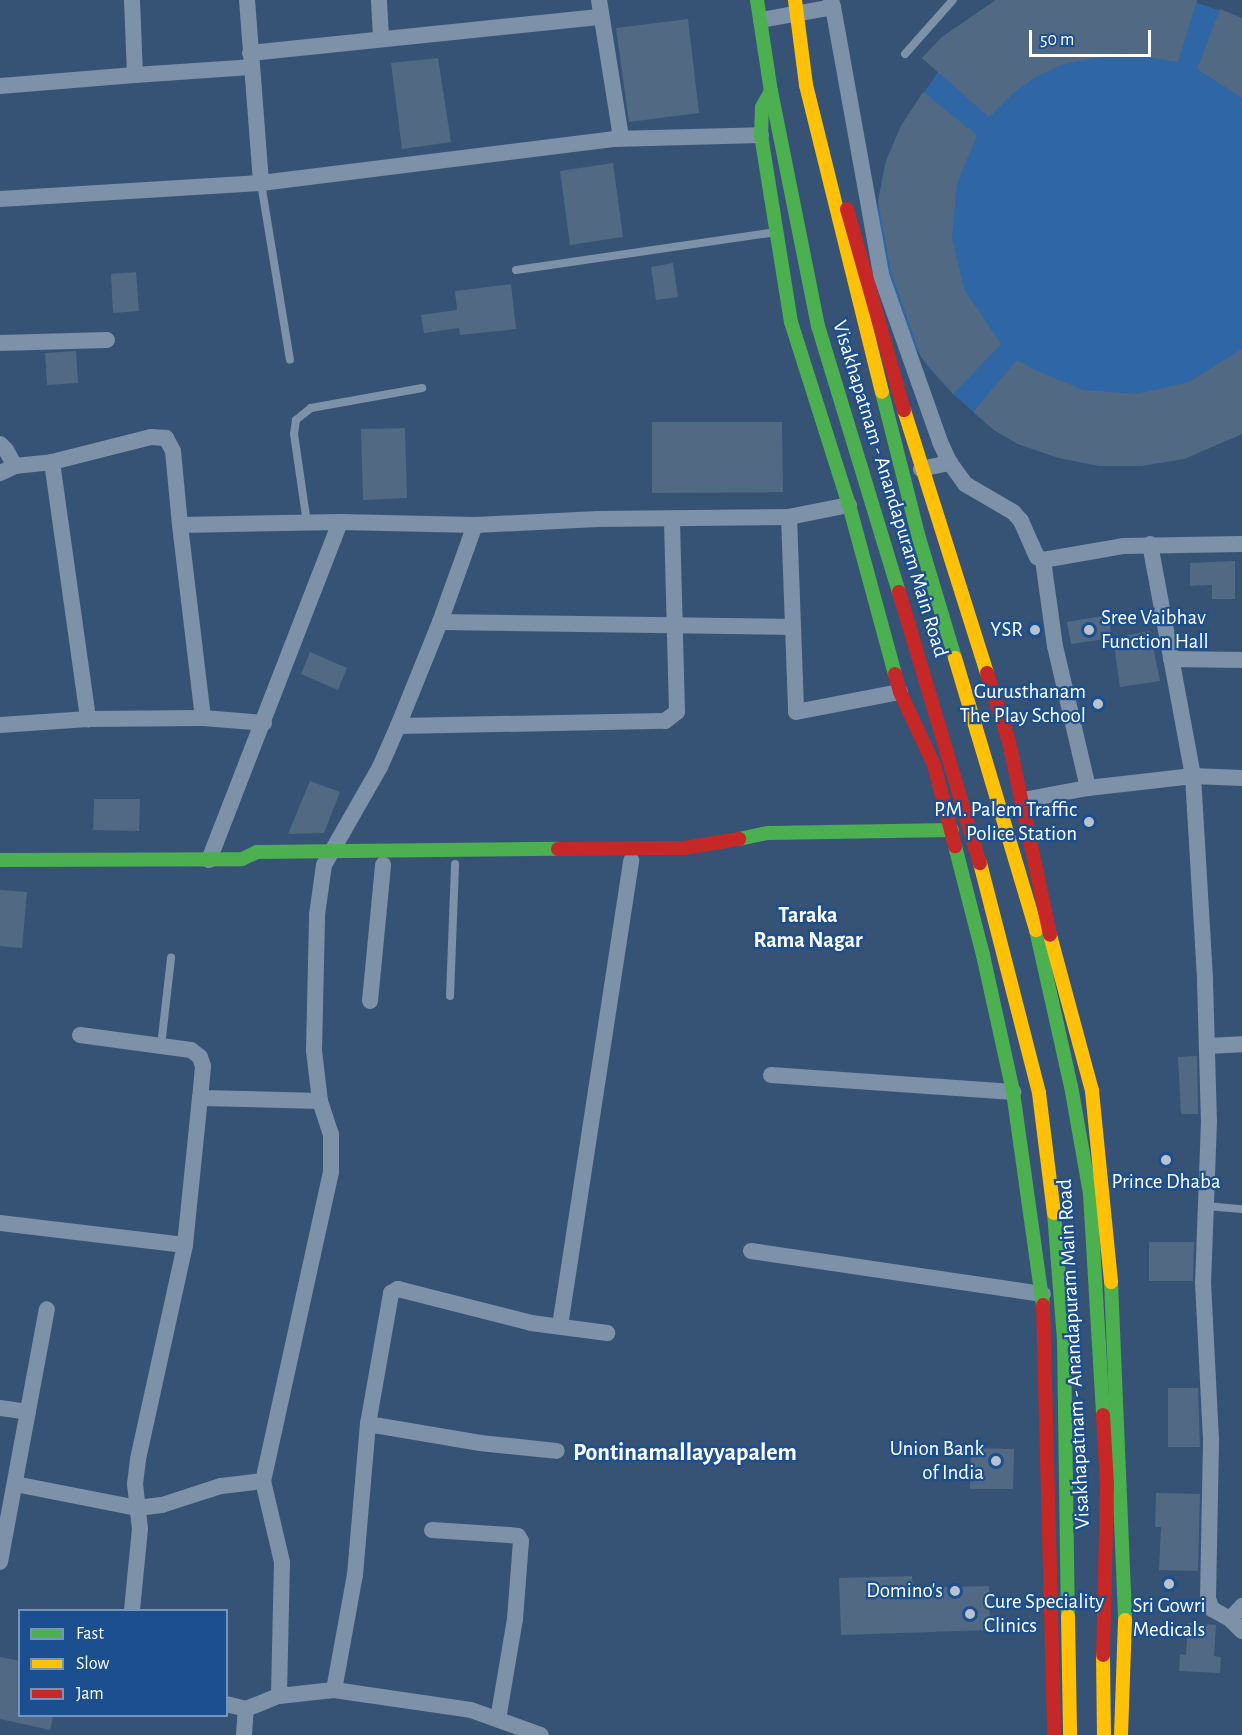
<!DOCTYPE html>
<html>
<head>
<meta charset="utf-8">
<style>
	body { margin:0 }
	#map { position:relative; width:1242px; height:1735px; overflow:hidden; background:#365274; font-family:"Alegreya Sans",sans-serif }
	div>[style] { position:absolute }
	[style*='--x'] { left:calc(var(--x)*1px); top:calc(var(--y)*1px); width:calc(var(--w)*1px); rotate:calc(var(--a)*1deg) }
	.green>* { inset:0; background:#2f66a5 }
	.building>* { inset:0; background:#526984 }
	.lane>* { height:8px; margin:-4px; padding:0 4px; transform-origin:4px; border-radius:4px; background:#7d92a8 }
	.street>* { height:16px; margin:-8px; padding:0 8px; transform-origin:8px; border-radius:8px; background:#7d92a8 }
	.fast>* { height:14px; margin:-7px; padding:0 7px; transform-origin:7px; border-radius:7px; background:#4caf50 }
	.slow>* { height:14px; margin:-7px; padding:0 7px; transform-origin:7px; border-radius:7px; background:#ffc107 }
	.jam>* { height:14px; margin:-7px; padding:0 7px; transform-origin:7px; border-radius:7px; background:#c62828 }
	.dots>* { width:16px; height:16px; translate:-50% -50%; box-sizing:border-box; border:3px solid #1b4f8f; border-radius:50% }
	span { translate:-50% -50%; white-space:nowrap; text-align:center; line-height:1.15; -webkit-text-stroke:4.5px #1b4f8f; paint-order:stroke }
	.street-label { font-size:21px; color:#fff }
	.poi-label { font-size:21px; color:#fff }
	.left { translate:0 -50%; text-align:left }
	.right { translate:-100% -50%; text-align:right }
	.neighbourhood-label { font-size:22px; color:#fff; font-weight:700 }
	.quarter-label { font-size:24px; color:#fff; font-weight:700 }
	.legend { position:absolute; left:18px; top:1609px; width:210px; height:108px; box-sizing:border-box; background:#1b4f8f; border:2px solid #7695bc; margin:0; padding:8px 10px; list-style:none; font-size:18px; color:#fff }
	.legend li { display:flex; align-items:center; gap:12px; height:30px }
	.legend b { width:30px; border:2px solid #7695bc }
	.scale { position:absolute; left:1029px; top:30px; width:122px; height:27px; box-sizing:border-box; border:3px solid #fff; border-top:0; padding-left:8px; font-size:18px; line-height:21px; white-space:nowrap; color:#fff; -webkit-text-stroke:4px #1b4f8f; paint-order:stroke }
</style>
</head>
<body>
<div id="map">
	<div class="green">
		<div style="clip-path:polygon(996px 0,1197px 0,1197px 3px,1242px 18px,1242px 434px,1184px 459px,1141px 466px,1100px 466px,1059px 458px,1018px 444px,994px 430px,953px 394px,928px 367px,901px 326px,879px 245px,878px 202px,886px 161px,901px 126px,938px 72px,922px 58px,942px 37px)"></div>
	</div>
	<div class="building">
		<div style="clip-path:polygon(996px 0,1197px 0,1178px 62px,1123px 53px,1064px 64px,1037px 76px,1012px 94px,989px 117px,922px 58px,942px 37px)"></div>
		<div style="clip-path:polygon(1220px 9px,1242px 18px,1242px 98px,1197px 69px)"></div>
		<div style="clip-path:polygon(688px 19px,699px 113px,629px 122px,616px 28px)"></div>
		<div style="clip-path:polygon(438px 58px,451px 142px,402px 149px,391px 63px)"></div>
		<div style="clip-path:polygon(923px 92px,977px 135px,957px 184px,952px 237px,964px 289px,1001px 344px,953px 394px,921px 357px,891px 272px,878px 201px,886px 161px,901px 126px)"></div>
		<div style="clip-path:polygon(613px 163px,623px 237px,570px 245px,560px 171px)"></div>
		<div style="clip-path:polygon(673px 263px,678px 297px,656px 300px,651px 267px)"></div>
		<div style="clip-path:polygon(136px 272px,139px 311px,113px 313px,111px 274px)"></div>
		<div style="clip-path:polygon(511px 284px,516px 329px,460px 335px,459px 328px,424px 333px,421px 315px,457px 310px,455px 291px)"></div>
		<div style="clip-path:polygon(1242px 349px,1242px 434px,1184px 459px,1141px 466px,1100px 466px,1059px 458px,1018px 444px,994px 430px,973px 412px,1017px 360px,1033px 369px,1083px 390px,1137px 394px,1189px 382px)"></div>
		<div style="clip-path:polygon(76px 351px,78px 383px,47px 385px,45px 353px)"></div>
		<div style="clip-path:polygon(652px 422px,782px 422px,783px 492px,652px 493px)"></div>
		<div style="clip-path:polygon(405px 428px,407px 498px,363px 500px,361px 429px)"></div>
		<div style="clip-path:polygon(1235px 561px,1235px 599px,1212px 599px,1212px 585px,1190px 586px,1190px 563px)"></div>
		<div style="clip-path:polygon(1108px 615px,1112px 638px,1071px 644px,1067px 622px)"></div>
		<div style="clip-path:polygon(1150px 631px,1160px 681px,1120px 687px,1113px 638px)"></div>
		<div style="clip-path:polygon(310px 652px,347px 668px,338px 690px,301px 674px)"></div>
		<div style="clip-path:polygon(310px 781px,340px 792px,324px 833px,288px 834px)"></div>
		<div style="clip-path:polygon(94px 799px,140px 799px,139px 831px,93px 830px)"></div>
		<div style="clip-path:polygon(0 890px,27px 892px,22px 948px,0 946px)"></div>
		<div style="clip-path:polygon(1197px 1056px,1198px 1114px,1181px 1114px,1178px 1057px)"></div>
		<div style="clip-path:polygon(1149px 1242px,1194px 1242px,1193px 1281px,1149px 1281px)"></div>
		<div style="clip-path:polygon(1168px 1388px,1198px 1388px,1200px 1447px,1168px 1447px)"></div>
		<div style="clip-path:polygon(971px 1448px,1014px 1449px,1013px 1489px,970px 1489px)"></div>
		<div style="clip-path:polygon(1156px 1493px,1200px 1494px,1198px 1571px,1159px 1570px,1161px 1527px,1155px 1527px)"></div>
		<div style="clip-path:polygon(912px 1576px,913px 1588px,989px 1586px,990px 1630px,841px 1635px,839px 1578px)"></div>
		<div style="clip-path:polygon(1188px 1623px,1216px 1625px,1214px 1656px,1221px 1657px,1220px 1673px,1179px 1671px,1180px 1654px,1186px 1655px)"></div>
		<div style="clip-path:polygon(0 1657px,20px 1661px,20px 1716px,53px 1716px,50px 1730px,0 1719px)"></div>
	</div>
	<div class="lane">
		<div style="--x:905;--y:54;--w:72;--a:-48.4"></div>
		<div style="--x:261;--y:183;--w:179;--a:80.7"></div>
		<div style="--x:516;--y:270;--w:263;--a:-8.3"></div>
		<div style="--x:307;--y:523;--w:90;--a:-98.3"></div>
		<div style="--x:294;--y:434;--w:14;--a:-82"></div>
		<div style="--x:296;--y:420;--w:19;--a:-39"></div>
		<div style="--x:311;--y:408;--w:113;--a:-10.2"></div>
		<div style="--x:450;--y:996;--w:132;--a:-87.8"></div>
		<div style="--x:161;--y:1046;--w:89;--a:-83.5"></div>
		<div style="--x:1206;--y:1206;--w:36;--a:5"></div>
	</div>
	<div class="street">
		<div style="--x:132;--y:0;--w:75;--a:87.7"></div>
		<div style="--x:135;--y:75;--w:116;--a:-3.9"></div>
		<div style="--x:247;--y:0;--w:184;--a:85.6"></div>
		<div style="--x:379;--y:0;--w:39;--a:87"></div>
		<div style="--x:599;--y:0;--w:140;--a:80.9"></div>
		<div style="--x:833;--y:7;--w:272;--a:79.8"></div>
		<div style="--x:881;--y:275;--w:177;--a:70.5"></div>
		<div style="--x:940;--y:442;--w:23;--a:65"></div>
		<div style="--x:950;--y:463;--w:26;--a:54"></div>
		<div style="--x:965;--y:484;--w:56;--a:30.3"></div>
		<div style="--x:1013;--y:512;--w:12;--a:48"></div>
		<div style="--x:1021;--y:521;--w:39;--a:66"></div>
		<div style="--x:1037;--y:557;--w:7;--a:27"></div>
		<div style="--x:1043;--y:560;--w:81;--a:-9.9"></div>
		<div style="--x:1123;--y:546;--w:119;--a:-1"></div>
		<div style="--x:761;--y:20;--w:73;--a:-10.2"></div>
		<div style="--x:833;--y:7;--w:7;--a:-106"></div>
		<div style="--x:250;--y:53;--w:353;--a:-5.9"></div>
		<div style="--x:0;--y:86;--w:135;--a:-4.7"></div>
		<div style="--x:0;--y:199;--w:261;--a:-3.5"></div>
		<div style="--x:261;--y:183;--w:355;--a:-7.1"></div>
		<div style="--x:613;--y:139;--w:148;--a:-1.5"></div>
		<div style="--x:0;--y:343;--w:107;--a:-1.6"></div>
		<div style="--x:0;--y:444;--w:8;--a:45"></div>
		<div style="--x:6;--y:450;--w:18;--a:61"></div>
		<div style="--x:15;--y:466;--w:17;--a:155"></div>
		<div style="--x:15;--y:466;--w:37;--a:-6"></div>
		<div style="--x:921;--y:469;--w:30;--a:-12"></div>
		<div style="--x:849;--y:505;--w:61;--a:168.7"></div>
		<div style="--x:789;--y:517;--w:195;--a:87.9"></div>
		<div style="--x:796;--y:712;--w:106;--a:-10.9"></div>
		<div style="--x:180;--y:525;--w:74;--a:-95.4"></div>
		<div style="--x:173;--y:451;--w:15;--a:-118"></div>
		<div style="--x:166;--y:438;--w:15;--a:-176"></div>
		<div style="--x:151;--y:437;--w:102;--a:165.8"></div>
		<div style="--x:52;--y:462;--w:260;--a:82"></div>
		<div style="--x:88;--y:719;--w:115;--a:-0.5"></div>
		<div style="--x:1150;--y:544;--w:236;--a:79.5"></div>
		<div style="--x:1193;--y:776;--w:204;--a:86.6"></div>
		<div style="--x:1205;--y:980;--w:141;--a:88.4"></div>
		<div style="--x:1209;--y:1121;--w:161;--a:92.1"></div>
		<div style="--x:1203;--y:1282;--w:160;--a:87.1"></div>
		<div style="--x:1211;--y:1442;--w:157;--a:91.1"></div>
		<div style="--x:1208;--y:1599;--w:11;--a:68"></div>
		<div style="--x:1212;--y:1609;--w:21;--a:29"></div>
		<div style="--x:1230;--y:1619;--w:17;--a:45"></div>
		<div style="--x:1043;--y:560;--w:87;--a:82.1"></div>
		<div style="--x:1055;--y:646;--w:146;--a:76.9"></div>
		<div style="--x:440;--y:622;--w:352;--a:0.8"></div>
		<div style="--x:1171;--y:659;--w:71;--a:0.8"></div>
		<div style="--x:264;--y:723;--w:61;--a:-175.3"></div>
		<div style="--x:203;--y:718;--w:194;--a:-96.8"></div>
		<div style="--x:180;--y:525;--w:160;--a:-1.1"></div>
		<div style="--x:0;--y:725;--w:88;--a:-3.9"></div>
		<div style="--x:398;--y:726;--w:267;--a:-1.1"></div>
		<div style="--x:665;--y:721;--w:15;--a:-37"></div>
		<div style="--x:677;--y:712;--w:193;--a:-91.5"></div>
		<div style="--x:1023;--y:800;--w:66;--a:-10.5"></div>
		<div style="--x:1088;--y:788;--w:106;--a:-6.5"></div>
		<div style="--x:1193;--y:776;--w:49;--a:2.3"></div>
		<div style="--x:209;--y:860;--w:362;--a:-68.8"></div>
		<div style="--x:340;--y:522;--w:135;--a:1.3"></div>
		<div style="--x:370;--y:1001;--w:137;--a:-84.5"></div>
		<div style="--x:80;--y:1035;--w:112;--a:7.7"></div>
		<div style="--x:191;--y:1050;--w:11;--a:38"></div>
		<div style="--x:200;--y:1057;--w:9;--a:72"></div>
		<div style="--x:203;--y:1066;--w:32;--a:95"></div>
		<div style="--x:1207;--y:1046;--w:35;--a:-3"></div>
		<div style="--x:771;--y:1075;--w:243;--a:4"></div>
		<div style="--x:320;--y:1101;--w:50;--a:-96.8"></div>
		<div style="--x:314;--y:1051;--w:136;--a:-88.7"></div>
		<div style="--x:317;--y:915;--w:50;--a:-82"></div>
		<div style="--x:324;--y:865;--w:113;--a:-60.3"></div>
		<div style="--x:380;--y:767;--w:45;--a:-66.3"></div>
		<div style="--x:398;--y:726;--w:112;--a:-68"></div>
		<div style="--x:440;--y:622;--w:103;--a:-70.2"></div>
		<div style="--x:475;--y:525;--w:123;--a:-2.8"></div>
		<div style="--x:598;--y:519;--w:191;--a:-0.6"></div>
		<div style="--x:0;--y:1223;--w:186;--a:6.8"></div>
		<div style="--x:751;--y:1251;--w:295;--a:8.4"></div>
		<div style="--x:560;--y:1326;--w:471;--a:-81.3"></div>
		<div style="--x:0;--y:1408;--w:28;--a:8"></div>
		<div style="--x:368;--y:1424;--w:114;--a:9.6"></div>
		<div style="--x:480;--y:1443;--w:77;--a:5.9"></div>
		<div style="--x:15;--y:1484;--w:124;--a:11.1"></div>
		<div style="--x:137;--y:1508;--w:25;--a:-7"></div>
		<div style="--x:162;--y:1505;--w:62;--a:-17.9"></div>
		<div style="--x:221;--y:1486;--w:42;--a:-6.8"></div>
		<div style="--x:432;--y:1530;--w:77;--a:3.7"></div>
		<div style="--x:509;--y:1535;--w:9;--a:6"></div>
		<div style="--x:518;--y:1536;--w:6;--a:59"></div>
		<div style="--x:521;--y:1541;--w:78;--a:94.4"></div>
		<div style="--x:515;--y:1619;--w:102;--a:99.6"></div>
		<div style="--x:0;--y:1562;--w:257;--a:-79.5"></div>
		<div style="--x:132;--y:1610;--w:81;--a:-84.4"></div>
		<div style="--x:140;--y:1529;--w:45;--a:-96.3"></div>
		<div style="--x:135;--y:1484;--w:25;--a:-83"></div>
		<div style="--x:138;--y:1459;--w:219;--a:-77.6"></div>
		<div style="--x:185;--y:1245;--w:148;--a:-84.2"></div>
		<div style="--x:200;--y:1098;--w:120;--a:1.4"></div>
		<div style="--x:320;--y:1101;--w:35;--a:72"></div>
		<div style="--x:331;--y:1134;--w:38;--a:90"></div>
		<div style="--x:331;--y:1172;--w:316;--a:102.4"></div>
		<div style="--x:263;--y:1481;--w:83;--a:76.8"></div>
		<div style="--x:282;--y:1562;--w:134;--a:91.3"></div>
		<div style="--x:1230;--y:1619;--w:18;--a:-47"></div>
		<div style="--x:334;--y:1690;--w:117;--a:-79.7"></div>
		<div style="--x:355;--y:1575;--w:152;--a:-85.1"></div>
		<div style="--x:368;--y:1424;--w:133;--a:-80"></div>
		<div style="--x:391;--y:1293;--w:8;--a:-30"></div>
		<div style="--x:398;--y:1289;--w:137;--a:14.3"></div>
		<div style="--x:531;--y:1323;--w:77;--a:7.5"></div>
		<div style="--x:226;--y:1704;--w:21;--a:14"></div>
		<div style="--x:244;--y:1735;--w:26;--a:-86"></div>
		<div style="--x:246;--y:1709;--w:35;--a:-22"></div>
		<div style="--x:279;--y:1696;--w:55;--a:-6.2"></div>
		<div style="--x:334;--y:1690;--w:138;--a:8.3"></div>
		<div style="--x:471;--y:1710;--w:74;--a:19.7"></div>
	</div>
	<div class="fast">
		<div style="--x:757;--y:0;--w:92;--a:81.3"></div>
		<div style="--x:771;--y:91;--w:240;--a:78.7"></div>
		<div style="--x:818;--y:326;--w:278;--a:73.1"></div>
		<div style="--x:771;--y:91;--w:18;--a:119"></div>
		<div style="--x:762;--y:107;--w:28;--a:92"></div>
		<div style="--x:761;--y:135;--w:189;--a:80.9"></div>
		<div style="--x:791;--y:322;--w:192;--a:72.4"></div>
		<div style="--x:849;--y:505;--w:175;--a:74.8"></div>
		<div style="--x:882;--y:392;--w:151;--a:75.8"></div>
		<div style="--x:919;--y:538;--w:125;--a:73.3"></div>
		<div style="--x:739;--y:839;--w:30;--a:-12"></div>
		<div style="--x:768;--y:833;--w:184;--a:-0.9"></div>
		<div style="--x:955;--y:846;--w:113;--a:75.6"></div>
		<div style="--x:983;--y:955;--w:140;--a:77.6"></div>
		<div style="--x:1013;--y:1092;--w:215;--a:82"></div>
		<div style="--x:0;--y:860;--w:242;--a:-0.2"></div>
		<div style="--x:242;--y:859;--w:17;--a:-25"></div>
		<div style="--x:257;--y:852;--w:301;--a:-0.6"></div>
		<div style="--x:1036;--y:930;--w:160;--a:77.4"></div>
		<div style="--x:1071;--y:1086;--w:110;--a:80"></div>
		<div style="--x:1090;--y:1194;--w:221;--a:86.6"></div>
		<div style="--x:1054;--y:1213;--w:127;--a:85.5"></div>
		<div style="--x:1064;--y:1340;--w:276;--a:89.2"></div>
		<div style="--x:1111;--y:1282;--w:338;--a:87.6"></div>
	</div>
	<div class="slow">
		<div style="--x:795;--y:0;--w:86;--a:82.6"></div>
		<div style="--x:806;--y:85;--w:316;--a:76.1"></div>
		<div style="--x:904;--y:410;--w:276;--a:72.5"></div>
		<div style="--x:955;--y:658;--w:284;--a:73.4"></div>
		<div style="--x:980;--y:863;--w:237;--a:75.6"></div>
		<div style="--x:1039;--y:1093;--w:121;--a:82.9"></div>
		<div style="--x:1050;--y:935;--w:162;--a:74.9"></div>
		<div style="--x:1092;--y:1091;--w:192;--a:84.3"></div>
		<div style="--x:1068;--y:1616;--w:119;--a:89"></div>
		<div style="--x:1103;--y:1655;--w:80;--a:89.3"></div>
		<div style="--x:1121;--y:1735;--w:115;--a:-88"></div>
	</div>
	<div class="jam">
		<div style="--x:847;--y:209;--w:209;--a:74.2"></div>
		<div style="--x:899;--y:592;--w:283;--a:73.4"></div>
		<div style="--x:987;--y:673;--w:72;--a:72.3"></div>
		<div style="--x:1009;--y:742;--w:197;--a:78"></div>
		<div style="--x:895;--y:674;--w:19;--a:74"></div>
		<div style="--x:900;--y:692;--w:81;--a:65"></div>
		<div style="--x:934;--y:765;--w:84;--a:75.5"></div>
		<div style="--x:558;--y:849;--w:126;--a:-0.5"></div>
		<div style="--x:684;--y:848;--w:56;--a:-9.3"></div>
		<div style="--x:1043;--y:1305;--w:430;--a:88.5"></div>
		<div style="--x:1103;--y:1415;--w:69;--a:86.7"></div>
		<div style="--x:1107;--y:1484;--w:171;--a:91.3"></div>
	</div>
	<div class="dots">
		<div style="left:1035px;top:630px;background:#b9c2ce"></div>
		<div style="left:1089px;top:630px;background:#b9c2ce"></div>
		<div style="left:1098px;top:704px;background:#b9c2ce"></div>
		<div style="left:1089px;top:822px;background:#b9c2ce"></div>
		<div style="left:1166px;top:1160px;background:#b9c2ce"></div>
		<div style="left:996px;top:1461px;background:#b9c2ce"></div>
		<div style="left:1169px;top:1584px;background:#b9c2ce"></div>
		<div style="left:955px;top:1591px;background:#b9c2ce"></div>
		<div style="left:970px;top:1614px;background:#b9c2ce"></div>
	</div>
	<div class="street-label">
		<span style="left:890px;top:489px;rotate:73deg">Visakhapatnam - Anandapuram Main Road</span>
		<span style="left:1074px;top:1354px;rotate:-93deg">Visakhapatnam - Anandapuram Main Road</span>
	</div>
	<div class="poi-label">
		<span class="left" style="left:1101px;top:630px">Sree Vaibhav<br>Function Hall</span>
		<span class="right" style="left:1023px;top:630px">YSR</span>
		<span class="right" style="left:1086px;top:704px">Gurusthanam<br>The Play School</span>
		<span class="right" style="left:1077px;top:822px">P.M. Palem Traffic<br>Police Station</span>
		<span style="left:1166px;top:1182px">Prince Dhaba</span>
		<span class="right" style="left:984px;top:1461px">Union Bank<br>of India</span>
		<span class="right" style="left:943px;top:1591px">Domino's</span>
		<span class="left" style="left:984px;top:1614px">Cure Speciality<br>Clinics</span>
		<span style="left:1169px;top:1618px">Sri Gowri<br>Medicals</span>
	</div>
	<div class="neighbourhood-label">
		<span style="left:808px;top:928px">Taraka<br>Rama Nagar</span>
	</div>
	<div class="quarter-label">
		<span style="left:685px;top:1454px">Pontinamallayyapalem</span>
	</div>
	<ul class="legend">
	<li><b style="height:8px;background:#4caf50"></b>Fast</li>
	<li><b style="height:8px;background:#ffc107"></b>Slow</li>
	<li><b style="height:8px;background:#c62828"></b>Jam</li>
	</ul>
	<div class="scale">50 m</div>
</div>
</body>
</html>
